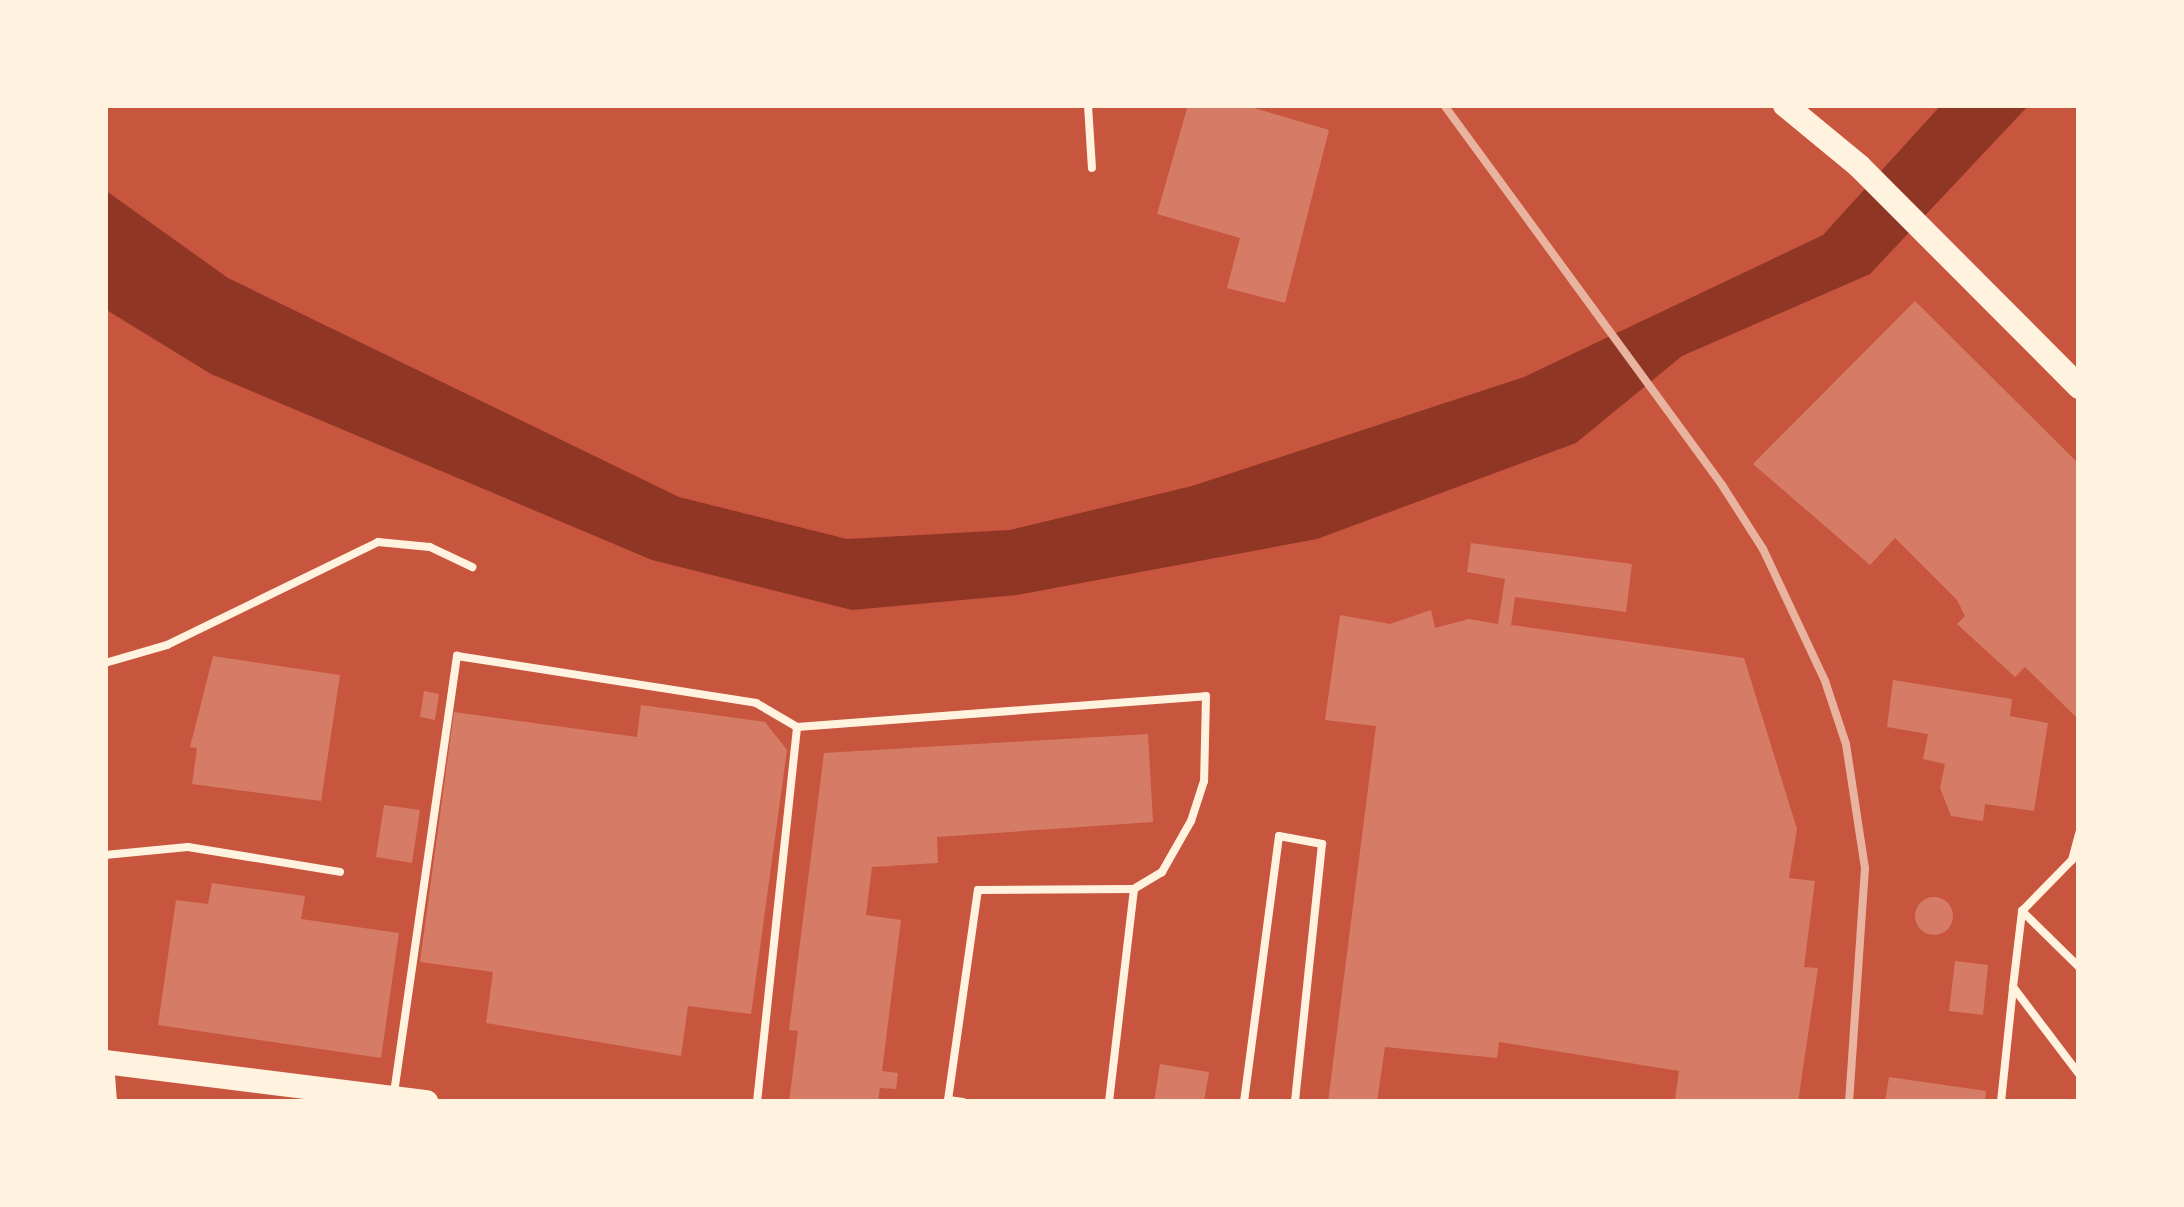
<!DOCTYPE html>
<html>
<head>
<meta charset="utf-8">
<style>
	body { margin:0 }
	#map { position:relative; width:2184px; height:1207px; overflow:hidden; background:#c8553d; font-family:"Exo 2",sans-serif }
	div>[style] { position:absolute }
	[style*='--x'] { left:calc(var(--x)*1px); top:calc(var(--y)*1px); width:calc(var(--w)*1px); rotate:calc(var(--a)*1deg) }
	.water>* { inset:0; background:#8f3625 }
	.building>* { inset:0; background:#d67c66 }
	.round { border-radius:50% }
	.service>* { height:8px; margin:-4px; padding:0 4px; transform-origin:4px; border-radius:4px; background:#fff3e0 }
	.tertiary>* { height:18px; margin:-9px; padding:0 9px; transform-origin:9px; border-radius:9px; background:#fff3e0 }
	.primary>* { height:24px; margin:-12px; padding:0 12px; transform-origin:12px; border-radius:12px; background:#fff3e0 }
	.rail>* { height:8px; margin:-4px; padding:0 4px; transform-origin:4px; border-radius:4px; background:#e9b49f }
	span { translate:-50% -50%; white-space:nowrap; text-align:center; line-height:1.15; -webkit-text-stroke:12px #fff3e0; paint-order:stroke }
	.frame { position:absolute; inset:0; border:108px solid #fff3e0; pointer-events:none }
</style>
</head>
<body>
<div id="map">
	<div class="water">
		<div style="clip-path:polygon(1941px 105px,2029px 105px,1870px 274px,1682px 356px,1576px 443px,1317px 539px,1017px 595px,852px 610px,652px 560px,211px 374px,105px 309px,105px 190px,228px 278px,679px 497px,847px 539px,1010px 530px,1192px 486px,1524px 377px,1823px 235px)"></div>
	</div>
	<div class="building">
		<div style="clip-path:polygon(1188px 105px,1244px 105px,1329px 130px,1285px 303px,1227px 288px,1240px 238px,1157px 214px)"></div>
		<div style="clip-path:polygon(1915px 301px,2079px 464px,2079px 720px,2025px 667px,2015px 677px,1957px 624px,1965px 616px,1957px 600px,1895px 538px,1870px 565px,1753px 464px)"></div>
		<div style="clip-path:polygon(1471px 543px,1632px 564px,1626px 612px,1515px 597px,1511px 625px,1744px 658px,1797px 829px,1789px 878px,1815px 881px,1804px 967px,1818px 968px,1798px 1102px,1675px 1099px,1679px 1071px,1499px 1042px,1497px 1058px,1385px 1047px,1377px 1102px,1328px 1102px,1376px 726px,1325px 720px,1340px 615px,1390px 624px,1431px 610px,1435px 628px,1469px 619px,1498px 624px,1505px 579px,1467px 572px)"></div>
		<div style="clip-path:polygon(213px 656px,340px 675px,321px 801px,192px 784px,197px 748px,190px 747px)"></div>
		<div style="clip-path:polygon(1893px 680px,2012px 699px,2010px 716px,2048px 723px,2034px 811px,1985px 804px,1983px 821px,1951px 816px,1940px 788px,1945px 764px,1923px 759px,1928px 734px,1887px 727px)"></div>
		<div style="clip-path:polygon(424px 691px,439px 694px,435px 720px,420px 717px)"></div>
		<div style="clip-path:polygon(641px 705px,765px 722px,787px 750px,751px 1014px,688px 1006px,681px 1056px,486px 1023px,493px 972px,420px 962px,454px 712px,637px 737px)"></div>
		<div style="clip-path:polygon(1148px 734px,1153px 822px,937px 837px,938px 863px,872px 867px,866px 915px,901px 920px,882px 1071px,898px 1073px,896px 1089px,880px 1088px,878px 1102px,789px 1102px,798px 1031px,789px 1030px,824px 753px)"></div>
		<div style="clip-path:polygon(384px 805px,420px 810px,412px 863px,376px 857px)"></div>
		<div style="clip-path:polygon(212px 883px,305px 896px,301px 919px,399px 933px,381px 1058px,158px 1025px,176px 900px,208px 904px)"></div>
		<div class="round" style="left:1915px;top:897px;width:38px;height:38px"></div>
		<div style="clip-path:polygon(1955px 961px,1988px 965px,1983px 1015px,1949px 1011px)"></div>
		<div style="clip-path:polygon(1160px 1064px,1209px 1072px,1204px 1102px,1154px 1102px)"></div>
		<div style="clip-path:polygon(1889px 1077px,1986px 1091px,1985px 1102px,1885px 1102px)"></div>
	</div>
	<div class="service">
		<div style="--x:1088;--y:105;--w:63;--a:86.4"></div>
		<div style="--x:105;--y:663;--w:65;--a:-16.2"></div>
		<div style="--x:167;--y:645;--w:235;--a:-26"></div>
		<div style="--x:378;--y:542;--w:52;--a:5.5"></div>
		<div style="--x:430;--y:547;--w:47;--a:25.5"></div>
		<div style="--x:105;--y:855;--w:83;--a:-5.5"></div>
		<div style="--x:188;--y:847;--w:154;--a:9.3"></div>
		<div style="--x:2023;--y:912;--w:78;--a:44.5"></div>
		<div style="--x:2013;--y:987;--w:77;--a:-83.2"></div>
		<div style="--x:2022;--y:911;--w:71;--a:-45.6"></div>
		<div style="--x:2072;--y:860;--w:28;--a:-75"></div>
		<div style="--x:394;--y:1093;--w:442;--a:-81.8"></div>
		<div style="--x:457;--y:656;--w:303;--a:8.9"></div>
		<div style="--x:756;--y:703;--w:48;--a:30.3"></div>
		<div style="--x:797;--y:727;--w:410;--a:-4.3"></div>
		<div style="--x:1206;--y:696;--w:85;--a:91.3"></div>
		<div style="--x:1204;--y:781;--w:42;--a:108"></div>
		<div style="--x:1191;--y:821;--w:59;--a:119.6"></div>
		<div style="--x:1162;--y:872;--w:33;--a:149"></div>
		<div style="--x:757;--y:1102;--w:377;--a:-83.9"></div>
		<div style="--x:963;--y:1102;--w:15;--a:-172"></div>
		<div style="--x:948;--y:1100;--w:212;--a:-81.9"></div>
		<div style="--x:978;--y:890;--w:156;--a:-0.4"></div>
		<div style="--x:1134;--y:889;--w:214;--a:96.7"></div>
		<div style="--x:1244;--y:1102;--w:268;--a:-82.5"></div>
		<div style="--x:1279;--y:836;--w:44;--a:10.5"></div>
		<div style="--x:1322;--y:844;--w:259;--a:96"></div>
		<div style="--x:2001;--y:1102;--w:116;--a:-84"></div>
		<div style="--x:2013;--y:987;--w:109;--a:52.8"></div>
	</div>
	<div class="tertiary">
		<div style="--x:105;--y:1062;--w:40;--a:85.7"></div>
	</div>
	<div class="primary">
		<div style="--x:1785;--y:105;--w:96;--a:39.5"></div>
		<div style="--x:1859;--y:166;--w:312;--a:45.1"></div>
		<div style="--x:105;--y:1062;--w:324;--a:7.1"></div>
	</div>
	<div class="rail">
		<div style="--x:1444;--y:105;--w:471;--a:53.8"></div>
		<div style="--x:1722;--y:485;--w:76;--a:57.4"></div>
		<div style="--x:1763;--y:549;--w:146;--a:64.8"></div>
		<div style="--x:1825;--y:681;--w:66;--a:71.6"></div>
		<div style="--x:1846;--y:744;--w:125;--a:81.3"></div>
		<div style="--x:1865;--y:868;--w:235;--a:93.9"></div>
	</div>
	<div class="frame"></div>
</div>
</body>
</html>
